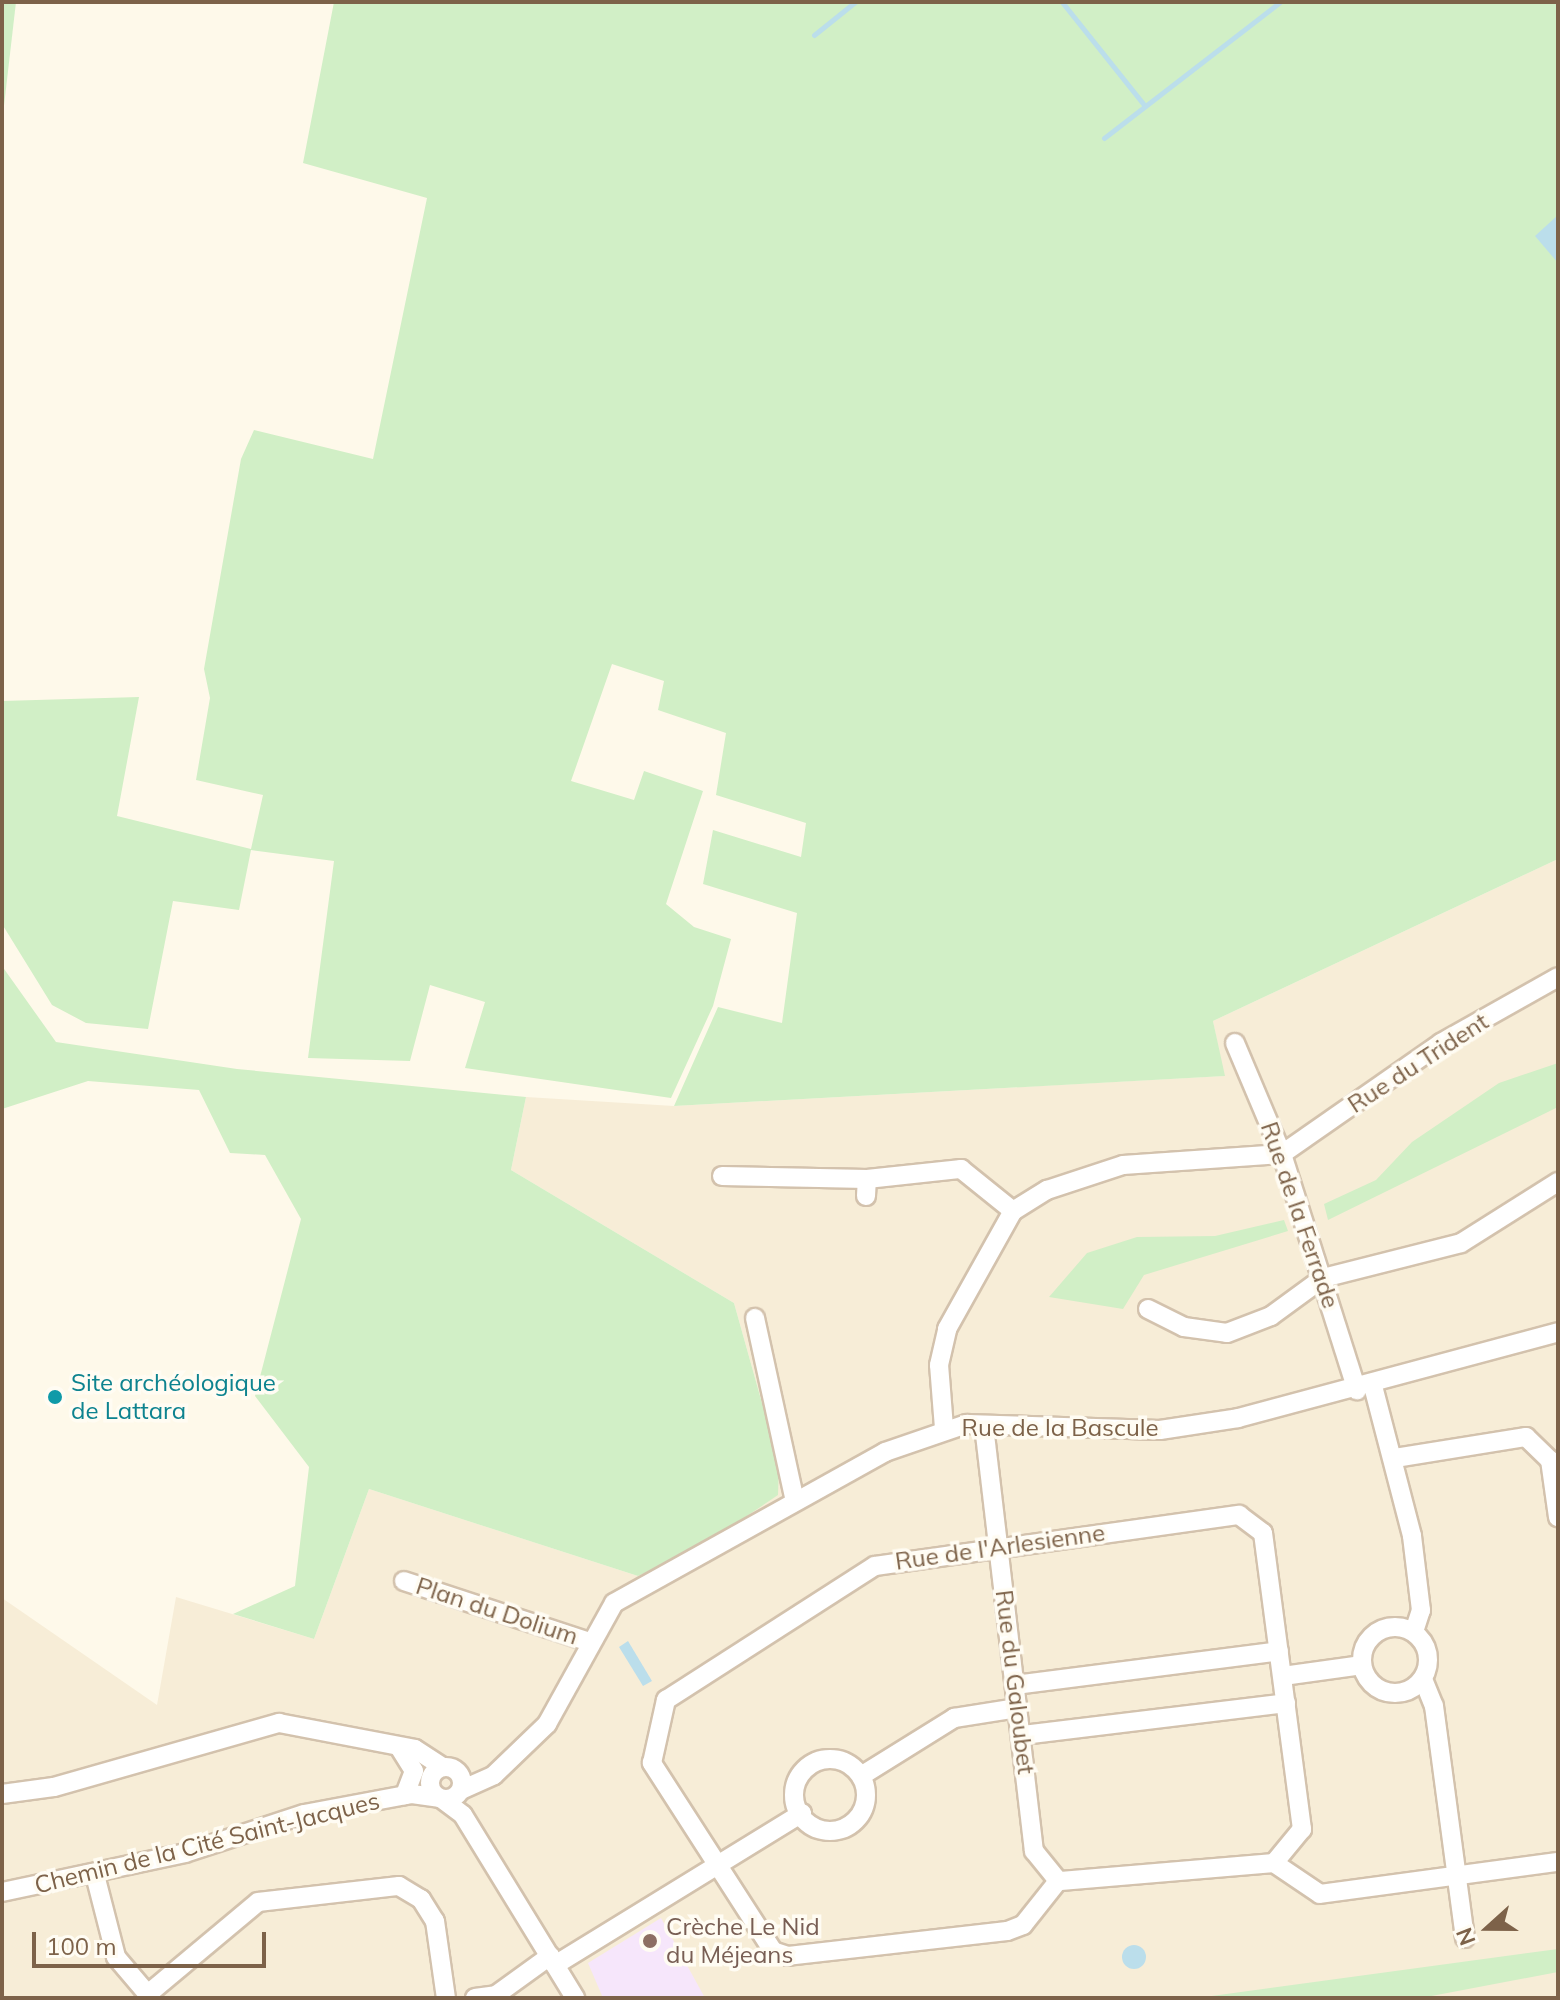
<!DOCTYPE html>
<html>
<head>
<meta charset="utf-8">
<style>
	body { margin:0 }
	#map { position:relative; width:1560px; height:2000px; overflow:hidden; background:#fef9ea; font-family:Mulish,sans-serif }
	div>[style] { position:absolute }
	[style*='--x'] { left:calc(var(--x)*1px); top:calc(var(--y)*1px); width:calc(var(--w)*1px); rotate:calc(var(--a)*1deg) }
	.residential>* { inset:0; background:#f7edd7 }
	.education>* { inset:0; background:#f6e6fb }
	.green>* { inset:0; background:#d1efc6 }
	.water>* { inset:0; background:#bbdeeb }
	.round { border-radius:50% }
	.stream>* { height:5px; margin:-2.5px; padding:0 2.5px; transform-origin:2.5px; border-radius:2.5px; background:#bbdeeb }
	.roads { filter:drop-shadow(2px 0 #d3c2ad) drop-shadow(-2px 0 #d3c2ad) drop-shadow(0 2px #d3c2ad) drop-shadow(0 -2px #d3c2ad) }
	.minor>* { height:18px; margin:-9px; padding:0 9px; transform-origin:9px; border-radius:9px; background:#fff }
	.minor>.ring { margin:-9px; padding:0; box-sizing:content-box; background:none; border:18px solid #fff; border-radius:50% }
	.dots>* { width:22px; height:22px; translate:-50% -50%; box-sizing:border-box; border:4px solid #fffcf3; border-radius:50% }
	span { translate:-50% -50%; white-space:nowrap; text-align:center; line-height:1.15; -webkit-text-stroke:7px #fffcf3; paint-order:stroke }
	.street-label { font-size:24px; color:#7d6249 }
	.culture-label { font-size:24px; color:#0d838f }
	.left { translate:0 -50%; text-align:left }
	.education-label { font-size:24px; color:#785e54 }
	.frame { position:absolute; inset:0; border:4px solid #7d6249; pointer-events:none }
	.north { position:absolute; left:1448px; top:1888px; width:80px; height:80px; -webkit-text-stroke:6px #fffcf3; paint-order:stroke; rotate:249deg; font-size:22px; font-weight:700; line-height:32px; text-align:center; color:#7d6249 }
	.north::after { content:''; display:block; margin:auto; width:28px; height:36px; background:#7d6249; clip-path:polygon(50% 0,100% 100%,50% 72%,0 100%) }
	.scale { position:absolute; left:32px; top:1932px; width:234px; height:36px; box-sizing:border-box; border:4px solid #7d6249; border-top:0; padding-left:10px; font-size:24px; line-height:28px; white-space:nowrap; color:#7d6249; -webkit-text-stroke:6px #fffcf3; paint-order:stroke }
</style>
</head>
<body>
<div id="map">
	<div class="residential">
		<div style="clip-path:polygon(1558px 859px,1558px 1998px,2px 1998px,2px 1598px,157px 1705px,176px 1597px,314px 1639px,369px 1489px,638px 1576px,779px 1464px,734px 1303px,511px 1170px,526px 1097px,674px 1106px,1224px 1076px,1213px 1021px)"></div>
	</div>
	<div class="education">
		<div style="clip-path:polygon(661px 1918px,705px 1998px,603px 1998px,588px 1963px)"></div>
	</div>
	<div class="green">
		<div style="clip-path:polygon(2px 2px,16px 2px,2px 123px)"></div>
		<div style="clip-path:polygon(334px 2px,1558px 2px,1558px 859px,1213px 1021px,1225px 1076px,674px 1106px,718px 1007px,782px 1023px,797px 913px,703px 884px,713px 830px,801px 857px,806px 823px,716px 795px,726px 733px,658px 710px,664px 681px,612px 664px,571px 781px,634px 800px,644px 771px,703px 791px,666px 904px,694px 927px,731px 939px,713px 1006px,671px 1098px,465px 1068px,485px 1002px,430px 985px,410px 1061px,308px 1058px,334px 861px,251px 850px,239px 910px,173px 901px,148px 1029px,86px 1023px,52px 1005px,2px 924px,2px 701px,139px 697px,117px 816px,251px 849px,263px 795px,196px 780px,210px 698px,204px 669px,241px 459px,254px 430px,373px 459px,427px 198px,303px 163px)"></div>
		<div style="clip-path:polygon(2px 966px,56px 1042px,237px 1069px,526px 1097px,511px 1170px,734px 1303px,779px 1464px,778px 1495px,707px 1543px,638px 1576px,369px 1489px,314px 1639px,233px 1614px,295px 1586px,309px 1467px,255px 1396px,301px 1219px,265px 1155px,230px 1153px,199px 1090px,88px 1081px,2px 1109px)"></div>
		<div style="clip-path:polygon(1558px 1063px,1558px 1107px,1328px 1220px,1324px 1204px,1376px 1180px,1412px 1142px,1499px 1083px)"></div>
		<div style="clip-path:polygon(1284px 1220px,1288px 1231px,1144px 1275px,1123px 1309px,1049px 1297px,1087px 1253px,1137px 1237px,1215px 1236px)"></div>
		<div style="clip-path:polygon(1558px 1949px,1558px 1972px,1421px 1998px,1197px 1998px)"></div>
	</div>
	<div class="water">
		<div style="clip-path:polygon(1558px 215px,1558px 263px,1535px 236px)"></div>
		<div style="clip-path:polygon(628px 1641px,652px 1681px,643px 1686px,619px 1647px)"></div>
		<div class="round" style="left:1122px;top:1945px;width:24px;height:24px"></div>
	</div>
	<div class="stream">
		<div style="--x:1062;--y:2;--w:133;--a:51.4"></div>
		<div style="--x:814;--y:35;--w:53;--a:-38.8"></div>
		<div style="--x:1104;--y:138;--w:222;--a:-37.7"></div>
	</div>
	<div class="roads">
		<div class="minor">
			<div style="--x:1235;--y:1043;--w:121;--a:67.1"></div>
			<div style="--x:1282;--y:1154;--w:248;--a:72.4"></div>
			<div style="--x:722;--y:1176;--w:145;--a:1.2"></div>
			<div style="--x:866;--y:1196;--w:17;--a:-87"></div>
			<div style="--x:867;--y:1179;--w:95;--a:-6.1"></div>
			<div style="--x:961;--y:1169;--w:67;--a:38.9"></div>
			<div style="--x:1148;--y:1309;--w:40;--a:26.6"></div>
			<div style="--x:1184;--y:1327;--w:43;--a:7.9"></div>
			<div style="--x:1227;--y:1333;--w:47;--a:-21.1"></div>
			<div style="--x:1271;--y:1316;--w:64;--a:-36.2"></div>
			<div style="--x:1323;--y:1278;--w:142;--a:-14.2"></div>
			<div style="--x:1461;--y:1243;--w:115;--a:-32.2"></div>
			<div style="--x:755;--y:1318;--w:187;--a:77.7"></div>
			<div style="--x:1373;--y:1386;--w:155;--a:75.4"></div>
			<div style="--x:1412;--y:1536;--w:75;--a:83.1"></div>
			<div style="--x:1421;--y:1610;--w:23;--a:108"></div>
			<div style="--x:984;--y:1426;--w:428;--a:83.3"></div>
			<div style="--x:1034;--y:1851;--w:38;--a:51"></div>
			<div style="--x:944;--y:1428;--w:63;--a:-94.5"></div>
			<div style="--x:939;--y:1365;--w:37;--a:-77"></div>
			<div style="--x:947;--y:1329;--w:135;--a:-60.8"></div>
			<div style="--x:1013;--y:1211;--w:40;--a:-32"></div>
			<div style="--x:1047;--y:1190;--w:80;--a:-18.2"></div>
			<div style="--x:1123;--y:1165;--w:159;--a:-4"></div>
			<div style="--x:1282;--y:1154;--w:194;--a:-34.9"></div>
			<div style="--x:1441;--y:1043;--w:134;--a:-29.4"></div>
			<div style="--x:1395;--y:1458;--w:133;--a:-9.1"></div>
			<div style="--x:1526;--y:1437;--w:33;--a:44"></div>
			<div style="--x:1550;--y:1460;--w:58;--a:82"></div>
			<div style="--x:1239;--y:1515;--w:30;--a:37"></div>
			<div style="--x:1263;--y:1533;--w:299;--a:82.5"></div>
			<div style="--x:1302;--y:1829;--w:44;--a:129.5"></div>
			<div style="--x:1274;--y:1863;--w:217;--a:175.2"></div>
			<div style="--x:1058;--y:1881;--w:56;--a:128.5"></div>
			<div style="--x:1023;--y:1925;--w:17;--a:159"></div>
			<div style="--x:1007;--y:1931;--w:220;--a:173.5"></div>
			<div style="--x:788;--y:1956;--w:16;--a:-162"></div>
			<div style="--x:773;--y:1951;--w:224;--a:-122.8"></div>
			<div style="--x:652;--y:1763;--w:65;--a:-77.5"></div>
			<div style="--x:666;--y:1700;--w:248;--a:-32.7"></div>
			<div style="--x:875;--y:1566;--w:368;--a:-8"></div>
			<div style="--x:404;--y:1581;--w:196;--a:18.2"></div>
			<div class="ring" style="left:1362px;top:1627px;width:48px;height:48px"></div>
			<div style="--x:1283;--y:1676;--w:80;--a:-7.9"></div>
			<div style="--x:1423;--y:1679;--w:29;--a:68"></div>
			<div style="--x:1434;--y:1706;--w:234;--a:82.4"></div>
			<div style="--x:1015;--y:1685;--w:266;--a:-7.3"></div>
			<div style="--x:1023;--y:1735;--w:265;--a:-6.9"></div>
			<div style="--x:399;--y:1747;--w:28;--a:58"></div>
			<div style="--x:414;--y:1771;--w:26;--a:111"></div>
			<div class="ring" style="left:794px;top:1759px;width:54px;height:54px"></div>
			<div class="ring" style="left:430px;top:1767px;width:14px;height:14px"></div>
			<div style="--x:861;--y:1776;--w:110;--a:-31.9"></div>
			<div style="--x:954;--y:1718;--w:64;--a:-9"></div>
			<div style="--x:461;--y:1790;--w:36;--a:-24"></div>
			<div style="--x:494;--y:1775;--w:74;--a:-43.9"></div>
			<div style="--x:547;--y:1724;--w:138;--a:-61"></div>
			<div style="--x:614;--y:1603;--w:310;--a:-29.1"></div>
			<div style="--x:885;--y:1452;--w:87;--a:-18.9"></div>
			<div style="--x:967;--y:1424;--w:193;--a:1.8"></div>
			<div style="--x:1160;--y:1430;--w:79;--a:-8.7"></div>
			<div style="--x:1238;--y:1418;--w:331;--a:-15"></div>
			<div style="--x:2;--y:1794;--w:52;--a:-7.7"></div>
			<div style="--x:54;--y:1787;--w:234;--a:-15.9"></div>
			<div style="--x:279;--y:1723;--w:138;--a:10.8"></div>
			<div style="--x:415;--y:1749;--w:33;--a:33"></div>
			<div style="--x:442;--y:1799;--w:26;--a:37"></div>
			<div style="--x:463;--y:1815;--w:215;--a:58.5"></div>
			<div style="--x:1274;--y:1863;--w:55;--a:34"></div>
			<div style="--x:1320;--y:1894;--w:240;--a:-7.7"></div>
			<div style="--x:95;--y:1875;--w:85;--a:75.6"></div>
			<div style="--x:116;--y:1957;--w:54;--a:49.5"></div>
			<div style="--x:2;--y:1892;--w:187;--a:-12"></div>
			<div style="--x:185;--y:1853;--w:125;--a:-18.1"></div>
			<div style="--x:304;--y:1814;--w:110;--a:-10.5"></div>
			<div style="--x:412;--y:1794;--w:27;--a:8"></div>
			<div style="--x:555;--y:1965;--w:290;--a:-31.6"></div>
			<div style="--x:148;--y:1994;--w:143;--a:-39.9"></div>
			<div style="--x:258;--y:1902;--w:142;--a:-6.5"></div>
			<div style="--x:399;--y:1886;--w:26;--a:31"></div>
			<div style="--x:421;--y:1899;--w:26;--a:58"></div>
			<div style="--x:435;--y:1921;--w:78;--a:81.9"></div>
			<div style="--x:475;--y:1998;--w:21;--a:-8"></div>
			<div style="--x:496;--y:1995;--w:67;--a:-35.8"></div>
		</div>
	</div>
	<div class="dots">
		<div style="left:55px;top:1397px;background:#0f9aa8"></div>
		<div style="left:650px;top:1941px;background:#8d6e63"></div>
	</div>
	<div class="street-label">
		<span style="left:1418px;top:1063px;rotate:-33deg">Rue du Trident</span>
		<span style="left:1300px;top:1215px;rotate:71deg">Rue de la Ferrade</span>
		<span style="left:1060px;top:1428px">Rue de la Bascule</span>
		<span style="left:1000px;top:1547px;rotate:-8deg">Rue de l'Arlesienne</span>
		<span style="left:497px;top:1611px;rotate:18deg">Plan du Dolium</span>
		<span style="left:1015px;top:1682px;rotate:83deg">Rue du Galoubet</span>
		<span style="left:207px;top:1843px;rotate:-14deg">Chemin de la Cité Saint-Jacques</span>
	</div>
	<div class="culture-label">
		<span class="left" style="left:71px;top:1397px">Site archéologique<br>de Lattara</span>
	</div>
	<div class="education-label">
		<span class="left" style="left:666px;top:1941px">Crèche Le Nid<br>du Méjeans</span>
	</div>
	<div class="frame"></div>
	<div class="north">N</div>
	<div class="scale">100 m</div>
</div>
</body>
</html>
